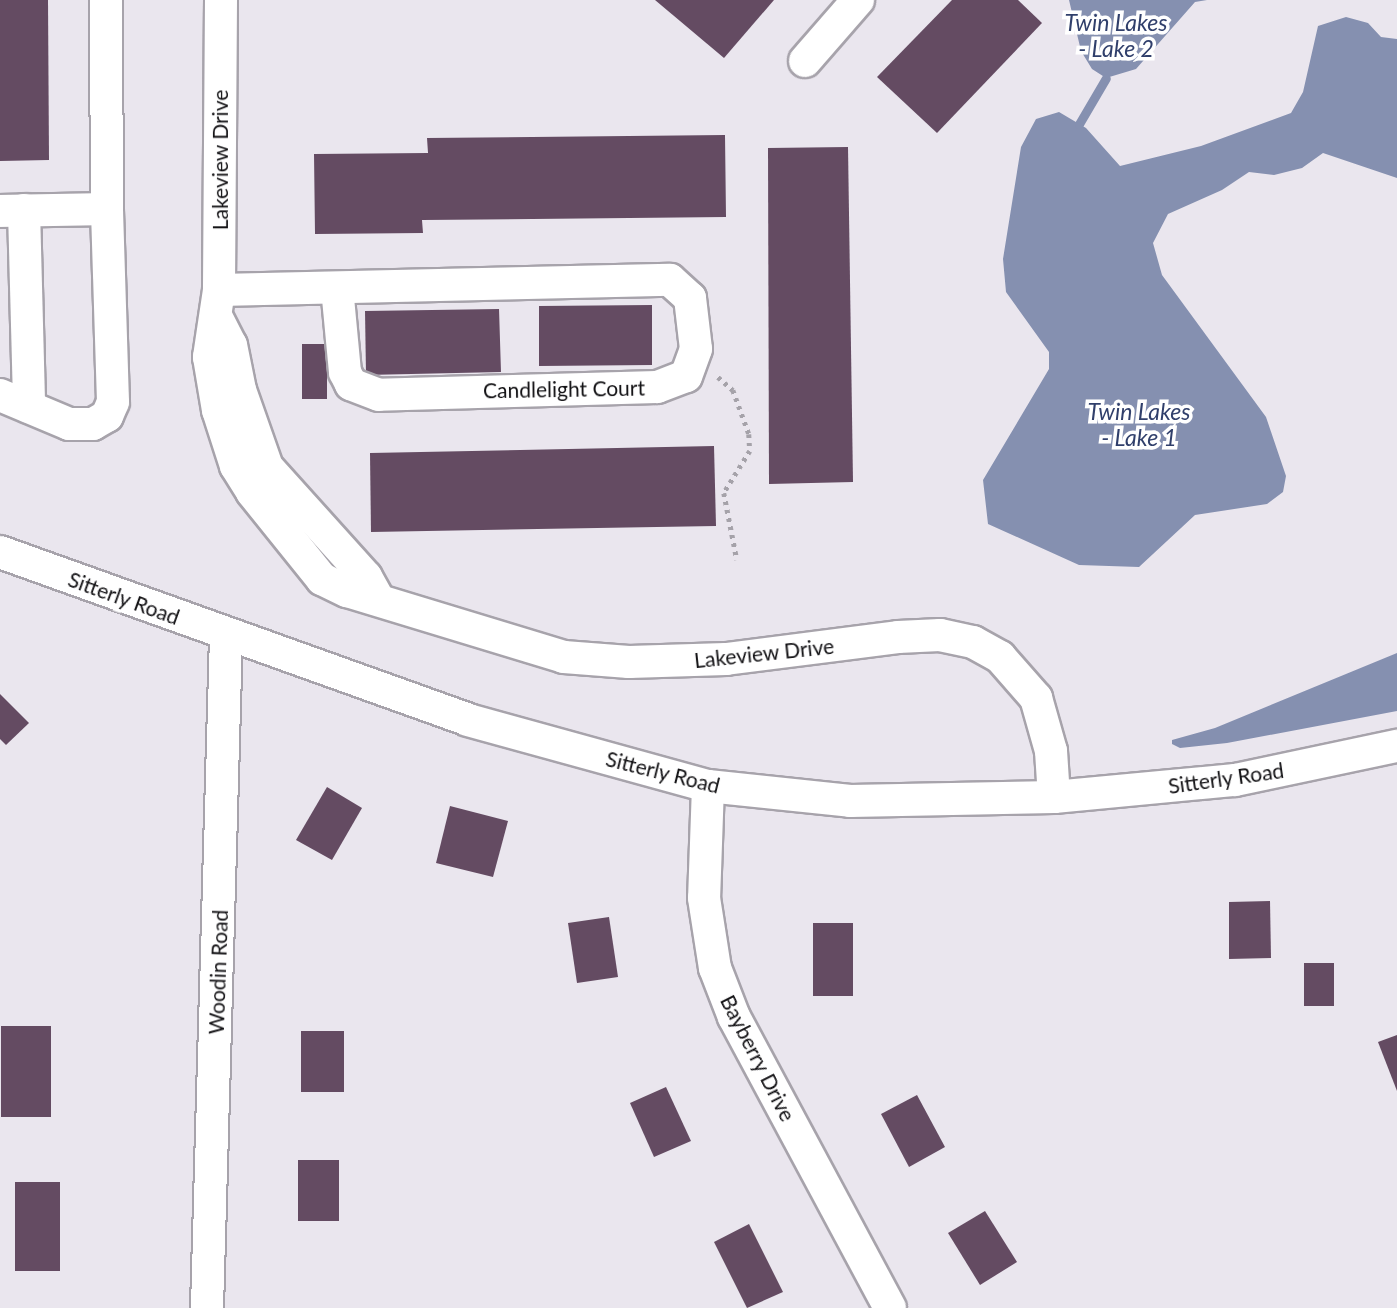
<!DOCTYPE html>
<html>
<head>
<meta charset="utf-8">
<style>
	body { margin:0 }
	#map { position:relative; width:1397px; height:1308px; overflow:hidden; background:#eae6ee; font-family:Lato,sans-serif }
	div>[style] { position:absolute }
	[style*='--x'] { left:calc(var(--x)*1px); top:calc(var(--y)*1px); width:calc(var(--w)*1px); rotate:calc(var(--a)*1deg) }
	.water>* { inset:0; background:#8590b0 }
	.stream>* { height:9px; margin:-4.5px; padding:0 4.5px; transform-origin:4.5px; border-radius:4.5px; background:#8590b0 }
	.building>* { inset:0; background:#644b62 }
	.path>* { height:4.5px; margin-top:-2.25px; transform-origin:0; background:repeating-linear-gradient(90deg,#a5a2a9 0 3.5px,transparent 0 8.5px) }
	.roads { filter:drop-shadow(2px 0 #a7a3ab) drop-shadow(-2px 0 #a7a3ab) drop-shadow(0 2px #a7a3ab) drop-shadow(0 -2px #a7a3ab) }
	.minor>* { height:32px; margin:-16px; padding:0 16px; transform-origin:16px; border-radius:16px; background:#fff }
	span { translate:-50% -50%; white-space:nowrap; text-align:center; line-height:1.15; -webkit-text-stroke:7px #fff; paint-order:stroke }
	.street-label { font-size:21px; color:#121114 }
	.water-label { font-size:23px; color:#303f6b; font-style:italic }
</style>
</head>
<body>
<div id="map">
	<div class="water">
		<div style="clip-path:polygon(1069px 0,1207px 0,1195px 2px,1136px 69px,1106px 78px,1092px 69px,1081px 51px)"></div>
		<div style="clip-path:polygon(1346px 17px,1368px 23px,1381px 37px,1397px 39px,1397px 178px,1323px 153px,1302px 168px,1274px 175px,1249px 172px,1222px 190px,1168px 214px,1153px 243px,1162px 275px,1266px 417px,1286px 476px,1283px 492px,1267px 504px,1195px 515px,1139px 567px,1079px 565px,988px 524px,983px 480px,1049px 369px,1049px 352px,1006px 292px,1003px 259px,1021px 147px,1036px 119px,1059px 112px,1086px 128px,1120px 166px,1201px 146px,1291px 113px,1303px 92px,1318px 26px)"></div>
		<div style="clip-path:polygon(1397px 653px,1397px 711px,1227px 743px,1180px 748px,1172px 744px,1172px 740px,1215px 728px)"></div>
	</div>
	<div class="stream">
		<div style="--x:1079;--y:124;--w:53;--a:-59.6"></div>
	</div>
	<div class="building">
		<div style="clip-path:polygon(0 0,48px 0,49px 160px,0 161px)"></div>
		<div style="clip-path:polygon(655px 0,774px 0,724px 58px)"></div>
		<div style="clip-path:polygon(952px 0,1018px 0,1042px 23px,937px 133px,877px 77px)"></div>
		<div style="clip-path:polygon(725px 135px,726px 217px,422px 220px,423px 233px,315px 234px,314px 154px,428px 153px,427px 138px)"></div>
		<div style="clip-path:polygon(848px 147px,853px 482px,769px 484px,768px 148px)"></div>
		<div style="clip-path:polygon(652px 305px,652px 365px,539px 366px,539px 306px)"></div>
		<div style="clip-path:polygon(499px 309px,501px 372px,366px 375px,365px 311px)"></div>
		<div style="clip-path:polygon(302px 344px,327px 344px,327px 399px,302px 399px)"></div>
		<div style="clip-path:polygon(714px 446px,716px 526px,371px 532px,370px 453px)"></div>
		<div style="clip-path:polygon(0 694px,29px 723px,6px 745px,0 739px)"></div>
		<div style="clip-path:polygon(327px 787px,362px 808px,332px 860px,296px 840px)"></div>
		<div style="clip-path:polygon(450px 806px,508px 821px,493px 877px,436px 863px)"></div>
		<div style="clip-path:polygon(1270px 901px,1271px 958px,1229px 959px,1229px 902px)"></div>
		<div style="clip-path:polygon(609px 917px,618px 977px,577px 983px,568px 923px)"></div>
		<div style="clip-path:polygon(813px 923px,853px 923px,853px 996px,813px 996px)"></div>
		<div style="clip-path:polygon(1304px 963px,1334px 963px,1334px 1006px,1304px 1006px)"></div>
		<div style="clip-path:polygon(1px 1026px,51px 1026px,51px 1117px,1px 1117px)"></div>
		<div style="clip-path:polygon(301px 1031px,344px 1031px,344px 1092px,301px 1092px)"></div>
		<div style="clip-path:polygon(1397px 1035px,1397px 1091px,1378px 1042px)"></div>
		<div style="clip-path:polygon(666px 1087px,691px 1141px,654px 1157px,630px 1103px)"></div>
		<div style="clip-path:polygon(917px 1095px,945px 1147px,909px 1167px,881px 1114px)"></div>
		<div style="clip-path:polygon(298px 1160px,339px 1160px,339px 1221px,298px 1221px)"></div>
		<div style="clip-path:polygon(15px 1182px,60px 1182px,60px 1271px,15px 1271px)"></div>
		<div style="clip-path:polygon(985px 1211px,1017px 1262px,980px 1285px,948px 1233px)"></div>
		<div style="clip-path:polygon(749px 1224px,783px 1292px,747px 1308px,714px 1242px)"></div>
	</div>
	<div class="path">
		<div style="--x:718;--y:377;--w:20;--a:41"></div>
		<div style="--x:733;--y:390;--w:47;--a:70"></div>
		<div style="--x:749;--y:434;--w:17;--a:87"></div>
		<div style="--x:750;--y:451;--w:49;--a:121.8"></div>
		<div style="--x:724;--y:493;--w:68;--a:79"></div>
	</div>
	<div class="roads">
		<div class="minor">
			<div style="--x:221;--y:0;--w:290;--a:90.4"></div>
			<div style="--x:219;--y:290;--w:68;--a:98.5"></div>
			<div style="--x:209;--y:357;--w:54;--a:80.4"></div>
			<div style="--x:218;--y:410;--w:59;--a:72.2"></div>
			<div style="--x:236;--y:466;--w:31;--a:58"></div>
			<div style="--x:252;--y:492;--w:112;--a:51.2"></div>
			<div style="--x:322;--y:579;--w:28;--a:26"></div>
			<div style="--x:347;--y:591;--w:227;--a:16.9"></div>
			<div style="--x:564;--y:657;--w:65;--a:4.4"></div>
			<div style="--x:629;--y:662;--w:97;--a:-1.8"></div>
			<div style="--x:726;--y:659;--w:173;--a:-7.3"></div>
			<div style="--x:898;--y:637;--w:42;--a:-2.7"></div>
			<div style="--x:940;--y:635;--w:34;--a:12"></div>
			<div style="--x:973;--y:642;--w:31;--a:29"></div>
			<div style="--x:1000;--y:657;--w:55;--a:48.7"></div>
			<div style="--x:1036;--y:698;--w:55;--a:74.2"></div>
			<div style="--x:1051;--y:751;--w:46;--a:86.3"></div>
			<div style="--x:805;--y:61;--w:81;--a:-49"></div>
			<div style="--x:24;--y:210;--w:197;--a:88.5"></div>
			<div style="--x:0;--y:211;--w:107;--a:-1.1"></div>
			<div style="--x:107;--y:209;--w:209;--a:-90.3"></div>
			<div style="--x:219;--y:290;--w:451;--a:-1.3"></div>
			<div style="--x:670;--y:280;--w:27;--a:42"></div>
			<div style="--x:690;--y:298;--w:51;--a:83.3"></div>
			<div style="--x:696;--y:349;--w:29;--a:110"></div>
			<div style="--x:686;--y:376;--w:31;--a:159"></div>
			<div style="--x:657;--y:387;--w:278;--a:178.4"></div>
			<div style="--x:379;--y:395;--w:30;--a:-159"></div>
			<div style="--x:351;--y:384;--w:13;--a:-117"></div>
			<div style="--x:345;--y:372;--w:84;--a:-95.4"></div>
			<div style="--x:218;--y:320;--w:28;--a:63"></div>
			<div style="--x:231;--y:345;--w:46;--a:78.7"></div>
			<div style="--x:240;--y:390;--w:82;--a:70.7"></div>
			<div style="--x:267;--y:467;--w:148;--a:48"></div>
			<div style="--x:366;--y:577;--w:23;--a:61"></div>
			<div style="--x:0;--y:395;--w:75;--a:22.8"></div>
			<div style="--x:69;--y:424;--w:24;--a:0"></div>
			<div style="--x:93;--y:424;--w:16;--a:-30"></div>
			<div style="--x:107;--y:416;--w:15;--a:-67"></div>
			<div style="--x:113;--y:402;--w:193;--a:-91.8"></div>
			<div style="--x:0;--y:552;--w:497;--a:19.7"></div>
			<div style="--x:468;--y:720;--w:249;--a:15.4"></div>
			<div style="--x:708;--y:786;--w:143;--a:6"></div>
			<div style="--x:850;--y:801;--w:204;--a:-1.1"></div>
			<div style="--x:1054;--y:797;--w:182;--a:-5.4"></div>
			<div style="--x:1235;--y:780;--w:166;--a:-11.9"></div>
			<div style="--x:708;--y:786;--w:112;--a:92"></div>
			<div style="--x:704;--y:898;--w:71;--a:81.1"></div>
			<div style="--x:715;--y:968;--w:53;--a:68.8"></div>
			<div style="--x:734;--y:1017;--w:330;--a:61.8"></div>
			<div style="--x:207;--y:1308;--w:673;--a:-88.38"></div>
		</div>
	</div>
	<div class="street-label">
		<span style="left:220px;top:160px;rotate:-90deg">Lakeview Drive</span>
		<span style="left:564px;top:389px;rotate:-1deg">Candlelight Court</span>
		<span style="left:124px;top:598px;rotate:20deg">Sitterly Road</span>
		<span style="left:764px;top:653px;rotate:-6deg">Lakeview Drive</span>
		<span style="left:663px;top:772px;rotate:14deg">Sitterly Road</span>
		<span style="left:1226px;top:778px;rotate:-8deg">Sitterly Road</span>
		<span style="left:218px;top:972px;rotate:-88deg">Woodin Road</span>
		<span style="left:758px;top:1058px;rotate:63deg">Bayberry Drive</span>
	</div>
	<div class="water-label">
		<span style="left:1116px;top:35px">Twin Lakes<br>- Lake 2</span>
		<span style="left:1139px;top:424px">Twin Lakes<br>- Lake 1</span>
	</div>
</div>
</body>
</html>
